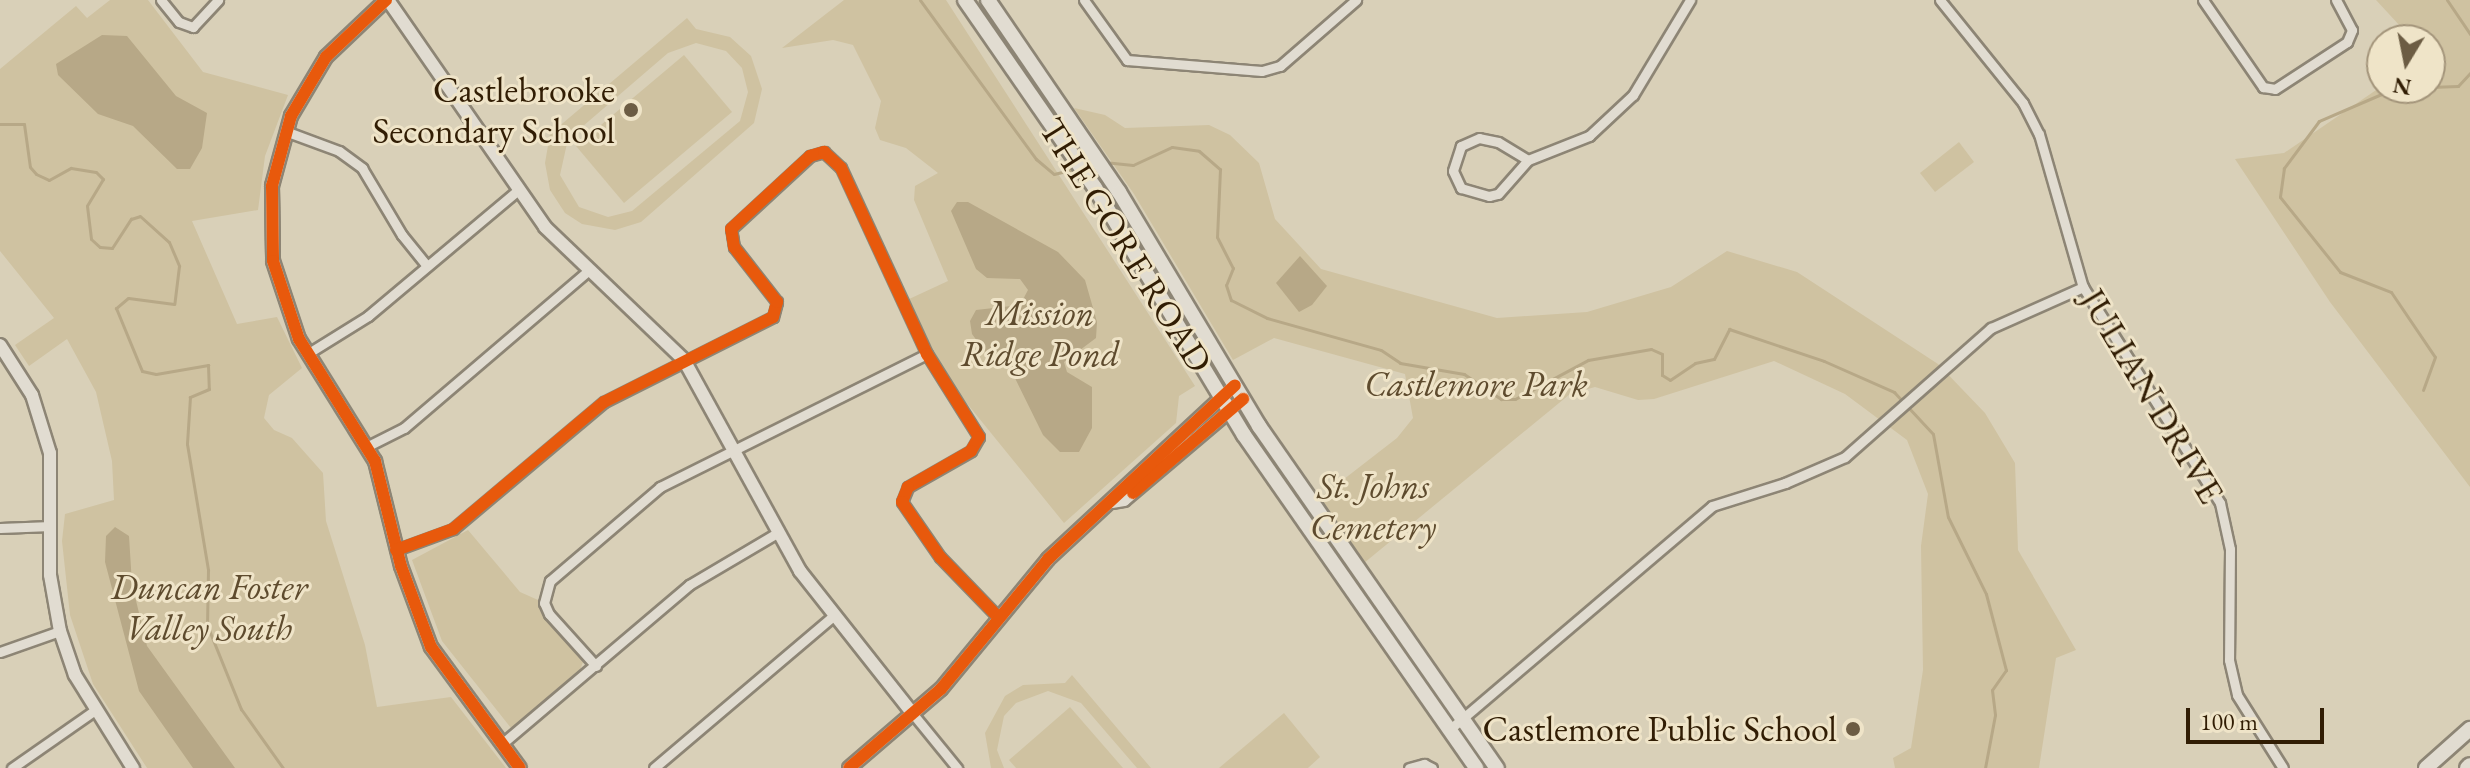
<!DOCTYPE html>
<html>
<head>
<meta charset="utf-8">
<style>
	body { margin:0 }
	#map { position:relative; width:2470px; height:768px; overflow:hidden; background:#d9d0b8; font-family:"EB Garamond",serif }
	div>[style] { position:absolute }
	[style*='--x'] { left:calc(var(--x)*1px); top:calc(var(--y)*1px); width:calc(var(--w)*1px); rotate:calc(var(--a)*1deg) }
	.green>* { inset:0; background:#cfc2a1 }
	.water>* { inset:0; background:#b7a887 }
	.stream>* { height:3px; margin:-1.5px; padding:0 1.5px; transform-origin:1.5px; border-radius:1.5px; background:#b7a887 }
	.roads { filter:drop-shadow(2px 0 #8d8575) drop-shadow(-2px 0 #8d8575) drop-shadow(0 2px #8d8575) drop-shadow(0 -2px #8d8575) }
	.minor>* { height:9px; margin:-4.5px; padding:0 4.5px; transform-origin:4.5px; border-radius:4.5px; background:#e1dcd1 }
	.tertiary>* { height:12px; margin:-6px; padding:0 6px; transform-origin:6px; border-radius:6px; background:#e1dcd1 }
	.secondary>* { height:14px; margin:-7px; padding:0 7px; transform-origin:7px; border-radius:7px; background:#e1dcd1 }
	.cycleway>* { height:12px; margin:-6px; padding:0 6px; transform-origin:6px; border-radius:6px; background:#e8590c }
	.dots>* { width:22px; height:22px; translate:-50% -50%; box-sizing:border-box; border:4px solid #efe4c8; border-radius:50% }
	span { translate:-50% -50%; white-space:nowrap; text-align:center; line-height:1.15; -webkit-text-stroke:6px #efe4c8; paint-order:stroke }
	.poi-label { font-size:36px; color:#311d04 }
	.right { translate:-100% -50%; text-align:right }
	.street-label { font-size:36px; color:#311d04 }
	.park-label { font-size:36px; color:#5e4b2e; font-style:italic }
	.north { position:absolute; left:2366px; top:24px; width:80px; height:80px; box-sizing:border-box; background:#efe4c8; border:2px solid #a3947a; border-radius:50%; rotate:190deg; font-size:22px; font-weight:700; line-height:32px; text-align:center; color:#311d04 }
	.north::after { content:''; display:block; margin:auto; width:28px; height:36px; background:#6c5c43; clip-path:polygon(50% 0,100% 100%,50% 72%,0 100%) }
	.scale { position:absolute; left:2186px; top:708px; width:138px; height:36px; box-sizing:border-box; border:4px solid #311d04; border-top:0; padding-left:10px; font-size:24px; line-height:28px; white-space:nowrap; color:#311d04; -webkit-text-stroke:6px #efe4c8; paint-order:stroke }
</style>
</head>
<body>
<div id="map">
	<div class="green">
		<div style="clip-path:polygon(110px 0,148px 0,203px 72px,288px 95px,265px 156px,258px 210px,192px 221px,237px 324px,277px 317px,302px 368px,269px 395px,264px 418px,274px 430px,292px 438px,323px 473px,326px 521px,365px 645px,377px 707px,451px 697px,506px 768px,147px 768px,93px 684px,70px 615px,62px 541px,65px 514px,114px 500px,112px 461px,96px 392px,67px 339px,29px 366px,15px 345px,54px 318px,0 251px,0 69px,76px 6px,87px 18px)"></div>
		<div style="clip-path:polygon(844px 0,946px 0,1195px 386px,1179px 396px,1176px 423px,1064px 523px,952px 385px,907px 300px,948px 281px,914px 200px,915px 186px,938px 173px,906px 148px,880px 140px,875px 128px,881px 101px,853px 45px,833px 40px,782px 48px)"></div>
		<div style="clip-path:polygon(2376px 0,2470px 0,2470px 487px,2330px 302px,2235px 159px,2284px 153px,2382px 86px,2430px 88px,2430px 40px,2413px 40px)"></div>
		<div style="clip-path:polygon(evenodd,687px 18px,696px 29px,730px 37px,751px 56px,762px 89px,754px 123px,641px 222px,615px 230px,582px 224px,565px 213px,550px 190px,545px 163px,550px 134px,687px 18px,696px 43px,726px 51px,742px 68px,748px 92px,740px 121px,632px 211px,608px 217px,579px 207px,560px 175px,568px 139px,668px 53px,696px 43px)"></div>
		<div style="clip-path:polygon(684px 55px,732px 112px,624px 203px,576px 146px)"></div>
		<div style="clip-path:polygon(1074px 108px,1105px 115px,1125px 128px,1209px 125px,1230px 135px,1259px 163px,1275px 219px,1321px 269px,1497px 318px,1587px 312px,1671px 287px,1727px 251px,1797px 272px,1938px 364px,1985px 413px,2015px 463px,2018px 550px,2076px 650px,2056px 658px,2039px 768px,1895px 768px,1893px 758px,1911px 748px,1923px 670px,1921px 546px,1928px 494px,1907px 440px,1845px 394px,1774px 361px,1654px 399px,1638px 400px,1595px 387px,1570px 394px,1364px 563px,1317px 500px,1397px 438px,1413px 418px,1405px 374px,1274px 338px,1233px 360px,1134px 194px)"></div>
		<div style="clip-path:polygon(1959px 142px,1974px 162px,1935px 192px,1920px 173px)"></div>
		<div style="clip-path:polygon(468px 530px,520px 592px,538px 600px,542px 613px,583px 662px,579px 673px,511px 728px,442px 641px,412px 560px)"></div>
		<div style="clip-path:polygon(1072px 675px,1151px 768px,1137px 768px,1081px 703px,1048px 691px,1016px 703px,1004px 716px,997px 750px,1004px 768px,991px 768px,985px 733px,1005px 696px,1023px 685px,1065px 683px)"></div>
		<div style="clip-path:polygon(1070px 707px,1123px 768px,1016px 768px,1009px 760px)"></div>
		<div style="clip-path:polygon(1284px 713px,1320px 757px,1308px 768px,1219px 768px)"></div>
	</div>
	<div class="water">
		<div style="clip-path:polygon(102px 35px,127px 36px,176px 96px,207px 113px,202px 148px,190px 169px,177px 169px,133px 126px,98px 114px,58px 75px,56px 64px)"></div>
		<div style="clip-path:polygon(957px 202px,968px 202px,1058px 252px,1085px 280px,1097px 322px,1096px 338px,1064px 362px,1067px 372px,1092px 387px,1092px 428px,1079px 452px,1060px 452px,1043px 435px,1011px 370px,988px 356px,972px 334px,970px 321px,976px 310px,1020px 305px,1028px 290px,1020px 279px,987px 278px,976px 269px,951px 211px)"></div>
		<div style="clip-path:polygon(1300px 256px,1327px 286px,1312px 305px,1299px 312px,1276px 283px)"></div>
		<div style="clip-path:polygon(115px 527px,129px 536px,132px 584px,147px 646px,235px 768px,193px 768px,139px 691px,105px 562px,106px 536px)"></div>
	</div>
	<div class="stream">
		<div style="--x:920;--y:0;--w:197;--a:53.9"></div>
		<div style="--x:1036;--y:159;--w:23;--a:40"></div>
		<div style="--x:1054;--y:174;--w:25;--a:-14"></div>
		<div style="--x:2447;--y:0;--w:41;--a:55.9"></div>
		<div style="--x:2430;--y:87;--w:28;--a:-2"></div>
		<div style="--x:2458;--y:86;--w:18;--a:-47"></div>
		<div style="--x:2412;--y:88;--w:19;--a:177"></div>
		<div style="--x:2393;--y:89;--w:81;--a:156.6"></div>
		<div style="--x:2319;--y:121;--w:59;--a:126.7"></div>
		<div style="--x:2284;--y:168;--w:29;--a:98"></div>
		<div style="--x:2280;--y:197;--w:96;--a:51.3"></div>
		<div style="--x:2340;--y:272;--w:55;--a:21.4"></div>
		<div style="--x:2391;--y:292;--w:78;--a:55.9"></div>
		<div style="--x:2435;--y:357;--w:35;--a:110"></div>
		<div style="--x:0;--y:124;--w:24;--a:0"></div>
		<div style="--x:24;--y:124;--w:43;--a:82.1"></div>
		<div style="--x:30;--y:167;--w:9;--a:49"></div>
		<div style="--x:36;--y:174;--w:14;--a:25"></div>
		<div style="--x:49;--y:180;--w:25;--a:-29"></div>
		<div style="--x:71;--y:168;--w:25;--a:9"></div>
		<div style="--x:96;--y:172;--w:10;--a:45"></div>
		<div style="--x:103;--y:179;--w:31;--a:121"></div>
		<div style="--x:87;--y:206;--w:33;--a:83"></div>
		<div style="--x:91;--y:239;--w:12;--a:42"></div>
		<div style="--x:100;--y:247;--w:12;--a:5"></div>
		<div style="--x:112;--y:248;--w:35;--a:-57"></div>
		<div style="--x:131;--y:219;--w:9;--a:-18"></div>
		<div style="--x:140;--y:216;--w:39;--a:42"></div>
		<div style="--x:169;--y:242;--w:26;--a:67"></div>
		<div style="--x:179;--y:266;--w:38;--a:97"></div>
		<div style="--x:174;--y:304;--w:46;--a:-172.6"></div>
		<div style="--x:128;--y:298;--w:16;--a:140"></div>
		<div style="--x:116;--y:308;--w:68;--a:67.6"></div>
		<div style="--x:142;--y:371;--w:14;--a:12"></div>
		<div style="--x:156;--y:374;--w:53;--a:-9.8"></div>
		<div style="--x:208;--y:365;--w:24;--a:88"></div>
		<div style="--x:209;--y:389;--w:21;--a:157"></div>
		<div style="--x:190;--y:397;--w:47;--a:93.7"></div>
		<div style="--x:187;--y:444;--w:128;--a:80.5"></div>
		<div style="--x:208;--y:570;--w:55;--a:91"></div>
		<div style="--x:207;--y:625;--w:91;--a:68"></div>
		<div style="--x:241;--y:709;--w:72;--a:54.6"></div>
		<div style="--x:1104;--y:162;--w:29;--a:6"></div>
		<div style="--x:1133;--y:165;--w:43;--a:-24.8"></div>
		<div style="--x:1172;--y:147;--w:27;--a:8"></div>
		<div style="--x:1199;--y:151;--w:28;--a:41"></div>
		<div style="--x:1220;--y:169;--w:68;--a:92.5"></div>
		<div style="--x:1217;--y:237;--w:35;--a:63"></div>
		<div style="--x:1233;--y:268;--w:18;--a:112"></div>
		<div style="--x:1226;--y:285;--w:16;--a:72"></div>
		<div style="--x:1231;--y:300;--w:40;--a:26.6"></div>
		<div style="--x:1267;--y:318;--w:118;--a:15.7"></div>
		<div style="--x:1381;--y:350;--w:23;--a:34"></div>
		<div style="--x:1400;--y:363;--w:65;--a:9.8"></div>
		<div style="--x:1464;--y:374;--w:45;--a:34"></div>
		<div style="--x:1501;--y:399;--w:14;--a:0"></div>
		<div style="--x:1515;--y:399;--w:83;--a:-28.1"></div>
		<div style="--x:1588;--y:360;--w:64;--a:-9.9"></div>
		<div style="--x:1651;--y:349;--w:12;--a:24"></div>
		<div style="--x:1662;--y:354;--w:21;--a:90"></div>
		<div style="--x:1662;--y:375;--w:9;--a:32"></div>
		<div style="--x:1670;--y:380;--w:30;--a:-34"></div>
		<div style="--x:1695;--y:363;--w:19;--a:-12"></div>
		<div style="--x:1714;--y:359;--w:34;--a:-63"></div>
		<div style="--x:1729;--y:329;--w:100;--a:18.6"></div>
		<div style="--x:1824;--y:361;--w:77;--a:23.9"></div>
		<div style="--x:1894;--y:392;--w:57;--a:47.1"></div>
		<div style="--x:1933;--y:434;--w:84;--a:79.8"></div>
		<div style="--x:1948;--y:517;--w:86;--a:63.7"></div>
		<div style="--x:1986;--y:594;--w:79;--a:75.3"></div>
		<div style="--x:2006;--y:670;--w:24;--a:125"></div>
		<div style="--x:1992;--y:690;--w:25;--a:83"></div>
		<div style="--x:1995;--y:715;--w:54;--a:100.7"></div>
	</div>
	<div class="roads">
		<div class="minor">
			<div style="--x:161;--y:0;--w:28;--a:51"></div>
			<div style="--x:179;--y:22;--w:15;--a:20"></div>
			<div style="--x:193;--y:27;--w:37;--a:-47"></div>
			<div style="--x:1084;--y:0;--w:74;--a:54.4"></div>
			<div style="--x:1127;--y:60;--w:135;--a:4.7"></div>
			<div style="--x:1262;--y:71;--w:19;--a:-16"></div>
			<div style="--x:1280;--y:66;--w:101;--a:-41"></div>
			<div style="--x:1940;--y:0;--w:132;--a:51.1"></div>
			<div style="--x:2023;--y:103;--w:35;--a:63"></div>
			<div style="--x:2039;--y:134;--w:159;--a:74"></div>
			<div style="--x:2083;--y:287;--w:256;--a:57.6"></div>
			<div style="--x:2220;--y:503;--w:47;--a:77.7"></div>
			<div style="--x:2230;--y:549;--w:111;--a:90.5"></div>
			<div style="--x:2229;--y:660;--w:36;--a:77"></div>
			<div style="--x:2237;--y:695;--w:86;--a:57.8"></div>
			<div style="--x:2203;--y:0;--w:106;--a:55.4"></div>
			<div style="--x:2263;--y:87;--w:12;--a:9"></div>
			<div style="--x:2275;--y:89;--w:86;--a:-33.1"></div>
			<div style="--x:2347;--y:42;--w:13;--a:-67"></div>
			<div style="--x:2352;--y:30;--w:34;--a:-118"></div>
			<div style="--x:285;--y:131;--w:58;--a:20.3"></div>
			<div style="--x:339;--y:151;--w:29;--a:36"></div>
			<div style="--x:362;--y:168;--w:78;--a:59.2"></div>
			<div style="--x:402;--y:235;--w:40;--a:51"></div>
			<div style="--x:1528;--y:160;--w:35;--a:-149"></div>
			<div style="--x:1498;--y:142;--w:19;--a:-168"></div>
			<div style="--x:1479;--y:138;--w:20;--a:156"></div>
			<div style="--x:1461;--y:146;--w:26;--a:108"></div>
			<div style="--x:1453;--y:171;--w:19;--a:65"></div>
			<div style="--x:1461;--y:188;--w:29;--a:16"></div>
			<div style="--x:1489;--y:196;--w:9;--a:-13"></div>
			<div style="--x:1498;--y:194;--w:45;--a:-48.6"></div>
			<div style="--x:1528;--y:160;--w:66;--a:-21.5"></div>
			<div style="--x:1589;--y:136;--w:60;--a:-43"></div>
			<div style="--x:1633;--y:95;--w:111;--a:-59"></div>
			<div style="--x:307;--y:354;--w:72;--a:-31.9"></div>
			<div style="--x:368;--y:316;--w:196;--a:-40"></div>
			<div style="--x:368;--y:446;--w:40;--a:-26.6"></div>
			<div style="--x:404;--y:428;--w:242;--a:-40.5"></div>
			<div style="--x:0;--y:528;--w:51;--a:-2.2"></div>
			<div style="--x:396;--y:550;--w:61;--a:-20.2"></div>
			<div style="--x:453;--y:529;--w:197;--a:-40.1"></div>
			<div style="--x:604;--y:402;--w:189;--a:-26.7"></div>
			<div style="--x:773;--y:317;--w:16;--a:-75"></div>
			<div style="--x:777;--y:302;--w:70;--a:-128"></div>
			<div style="--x:734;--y:247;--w:18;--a:-99"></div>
			<div style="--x:731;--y:229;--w:108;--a:-42.7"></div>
			<div style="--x:810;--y:156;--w:15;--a:-16"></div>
			<div style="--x:824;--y:152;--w:23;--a:43"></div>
			<div style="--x:841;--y:168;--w:205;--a:65.2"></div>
			<div style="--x:927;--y:354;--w:98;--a:57.9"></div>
			<div style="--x:979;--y:437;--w:16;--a:120"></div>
			<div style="--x:971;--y:451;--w:73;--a:150.3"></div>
			<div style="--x:908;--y:487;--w:16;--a:112"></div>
			<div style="--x:902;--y:502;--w:67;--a:55.4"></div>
			<div style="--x:940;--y:557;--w:83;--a:46"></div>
			<div style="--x:0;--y:652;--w:64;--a:-19.3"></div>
			<div style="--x:596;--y:666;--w:70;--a:-132.1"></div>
			<div style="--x:549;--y:614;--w:12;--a:-114"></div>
			<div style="--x:544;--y:603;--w:23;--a:-75"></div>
			<div style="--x:550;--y:581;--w:145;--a:-40.5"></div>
			<div style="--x:660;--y:487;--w:298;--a:-26.5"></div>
			<div style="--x:913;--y:714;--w:70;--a:50.8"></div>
			<div style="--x:1449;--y:730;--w:345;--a:-40.4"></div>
			<div style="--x:1712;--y:506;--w:77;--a:-17.5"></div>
			<div style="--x:1785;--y:483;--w:65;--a:-23.4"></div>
			<div style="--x:1845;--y:457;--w:195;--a:-41.5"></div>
			<div style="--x:1991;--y:328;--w:101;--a:-24"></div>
			<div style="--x:504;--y:742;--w:243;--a:-40.3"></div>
			<div style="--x:689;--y:585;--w:102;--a:-30.6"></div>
			<div style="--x:12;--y:768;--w:101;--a:-34.9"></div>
			<div style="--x:654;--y:768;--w:233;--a:-40.3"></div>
			<div style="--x:1409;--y:768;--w:16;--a:-15"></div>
			<div style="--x:1424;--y:764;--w:9;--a:27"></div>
		</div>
		<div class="tertiary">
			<div style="--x:386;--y:0;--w:83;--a:136.5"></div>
			<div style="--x:326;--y:57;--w:69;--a:120.7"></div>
			<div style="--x:291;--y:116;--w:73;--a:105.2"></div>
			<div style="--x:272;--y:186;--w:75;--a:89.2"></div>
			<div style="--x:273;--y:261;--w:82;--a:71.6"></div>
			<div style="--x:299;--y:339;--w:144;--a:58.1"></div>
			<div style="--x:375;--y:461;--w:108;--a:76.1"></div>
			<div style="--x:401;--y:566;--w:86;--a:69.7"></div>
			<div style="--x:431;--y:647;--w:150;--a:53.7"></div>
			<div style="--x:388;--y:0;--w:276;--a:55.3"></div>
			<div style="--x:545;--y:227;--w:192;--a:43.7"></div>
			<div style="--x:684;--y:360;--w:241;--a:61.2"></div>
			<div style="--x:800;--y:571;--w:182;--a:51.7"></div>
			<div style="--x:0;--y:345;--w:59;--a:57.4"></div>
			<div style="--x:32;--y:395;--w:61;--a:72.8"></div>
			<div style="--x:50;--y:453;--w:122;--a:90"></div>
			<div style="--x:50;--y:575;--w:57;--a:79.9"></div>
			<div style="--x:60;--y:631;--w:46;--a:71.2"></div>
			<div style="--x:75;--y:675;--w:110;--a:58.1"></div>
			<div style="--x:1112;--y:502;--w:12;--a:-9"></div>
			<div style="--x:1124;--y:500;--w:156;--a:-40.3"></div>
			<div style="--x:849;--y:768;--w:121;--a:-40.7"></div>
			<div style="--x:941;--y:689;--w:168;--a:-50.5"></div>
			<div style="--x:1048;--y:559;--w:255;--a:-42.9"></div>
		</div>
		<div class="secondary">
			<div style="--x:965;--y:0;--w:229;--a:55.3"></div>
			<div style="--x:1095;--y:188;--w:288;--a:58.9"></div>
			<div style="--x:1244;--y:435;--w:406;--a:55.1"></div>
			<div style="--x:988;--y:0;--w:232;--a:55.7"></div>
			<div style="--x:1119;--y:192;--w:273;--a:59.1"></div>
			<div style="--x:1259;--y:426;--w:417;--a:55.2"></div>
			<div style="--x:2426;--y:768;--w:59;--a:-41.6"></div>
			<div style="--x:2467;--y:768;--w:4;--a:-45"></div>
		</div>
	</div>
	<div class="cycleway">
		<div style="--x:386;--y:0;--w:83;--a:136.5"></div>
		<div style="--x:326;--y:57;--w:69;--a:120.7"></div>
		<div style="--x:291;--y:116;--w:73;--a:105.2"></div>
		<div style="--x:272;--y:186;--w:75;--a:89.2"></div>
		<div style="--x:273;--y:261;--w:82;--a:71.6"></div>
		<div style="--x:299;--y:339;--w:144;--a:58.1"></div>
		<div style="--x:375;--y:461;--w:108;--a:76.1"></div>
		<div style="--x:401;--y:566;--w:86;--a:69.7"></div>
		<div style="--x:431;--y:647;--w:150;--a:53.7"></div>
		<div style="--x:1133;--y:493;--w:145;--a:-40.5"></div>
		<div style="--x:396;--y:550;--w:61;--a:-20.2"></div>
		<div style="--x:453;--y:529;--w:197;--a:-40.1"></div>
		<div style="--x:604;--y:402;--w:189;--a:-26.7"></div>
		<div style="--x:773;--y:317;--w:16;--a:-75"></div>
		<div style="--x:777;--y:302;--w:70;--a:-128"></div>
		<div style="--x:734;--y:247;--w:18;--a:-99"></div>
		<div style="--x:731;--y:229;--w:108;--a:-42.7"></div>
		<div style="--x:810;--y:156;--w:15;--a:-16"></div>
		<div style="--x:824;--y:152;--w:23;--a:43"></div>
		<div style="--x:841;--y:168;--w:205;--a:65.2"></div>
		<div style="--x:927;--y:354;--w:98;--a:57.9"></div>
		<div style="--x:979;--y:437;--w:16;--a:120"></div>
		<div style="--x:971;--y:451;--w:73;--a:150.3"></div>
		<div style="--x:908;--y:487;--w:16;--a:112"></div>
		<div style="--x:902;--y:502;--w:67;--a:55.4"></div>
		<div style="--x:940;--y:557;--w:83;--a:46"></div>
		<div style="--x:849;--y:768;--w:121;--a:-40.7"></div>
		<div style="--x:941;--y:689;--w:168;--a:-50.5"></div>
		<div style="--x:1048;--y:559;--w:255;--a:-42.9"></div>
	</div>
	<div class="dots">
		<div style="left:631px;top:110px;background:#6c5c43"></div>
		<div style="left:1853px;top:729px;background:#6c5c43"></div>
	</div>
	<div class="poi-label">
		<span class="right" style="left:615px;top:110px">Castlebrooke<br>Secondary School</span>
		<span class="right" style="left:1837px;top:729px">Castlemore Public School</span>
	</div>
	<div class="street-label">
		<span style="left:1126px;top:245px;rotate:58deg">THE GORE ROAD</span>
		<span style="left:2152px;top:396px;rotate:59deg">JULIAN DRIVE</span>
	</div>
	<div class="park-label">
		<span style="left:1040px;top:333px">Mission<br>Ridge Pond</span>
		<span style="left:1476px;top:384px">Castlemore Park</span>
		<span style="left:1373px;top:506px">St. Johns<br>Cemetery</span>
		<span style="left:209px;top:607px">Duncan Foster<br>Valley South</span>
	</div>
	<div class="north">N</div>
	<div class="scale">100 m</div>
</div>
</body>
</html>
